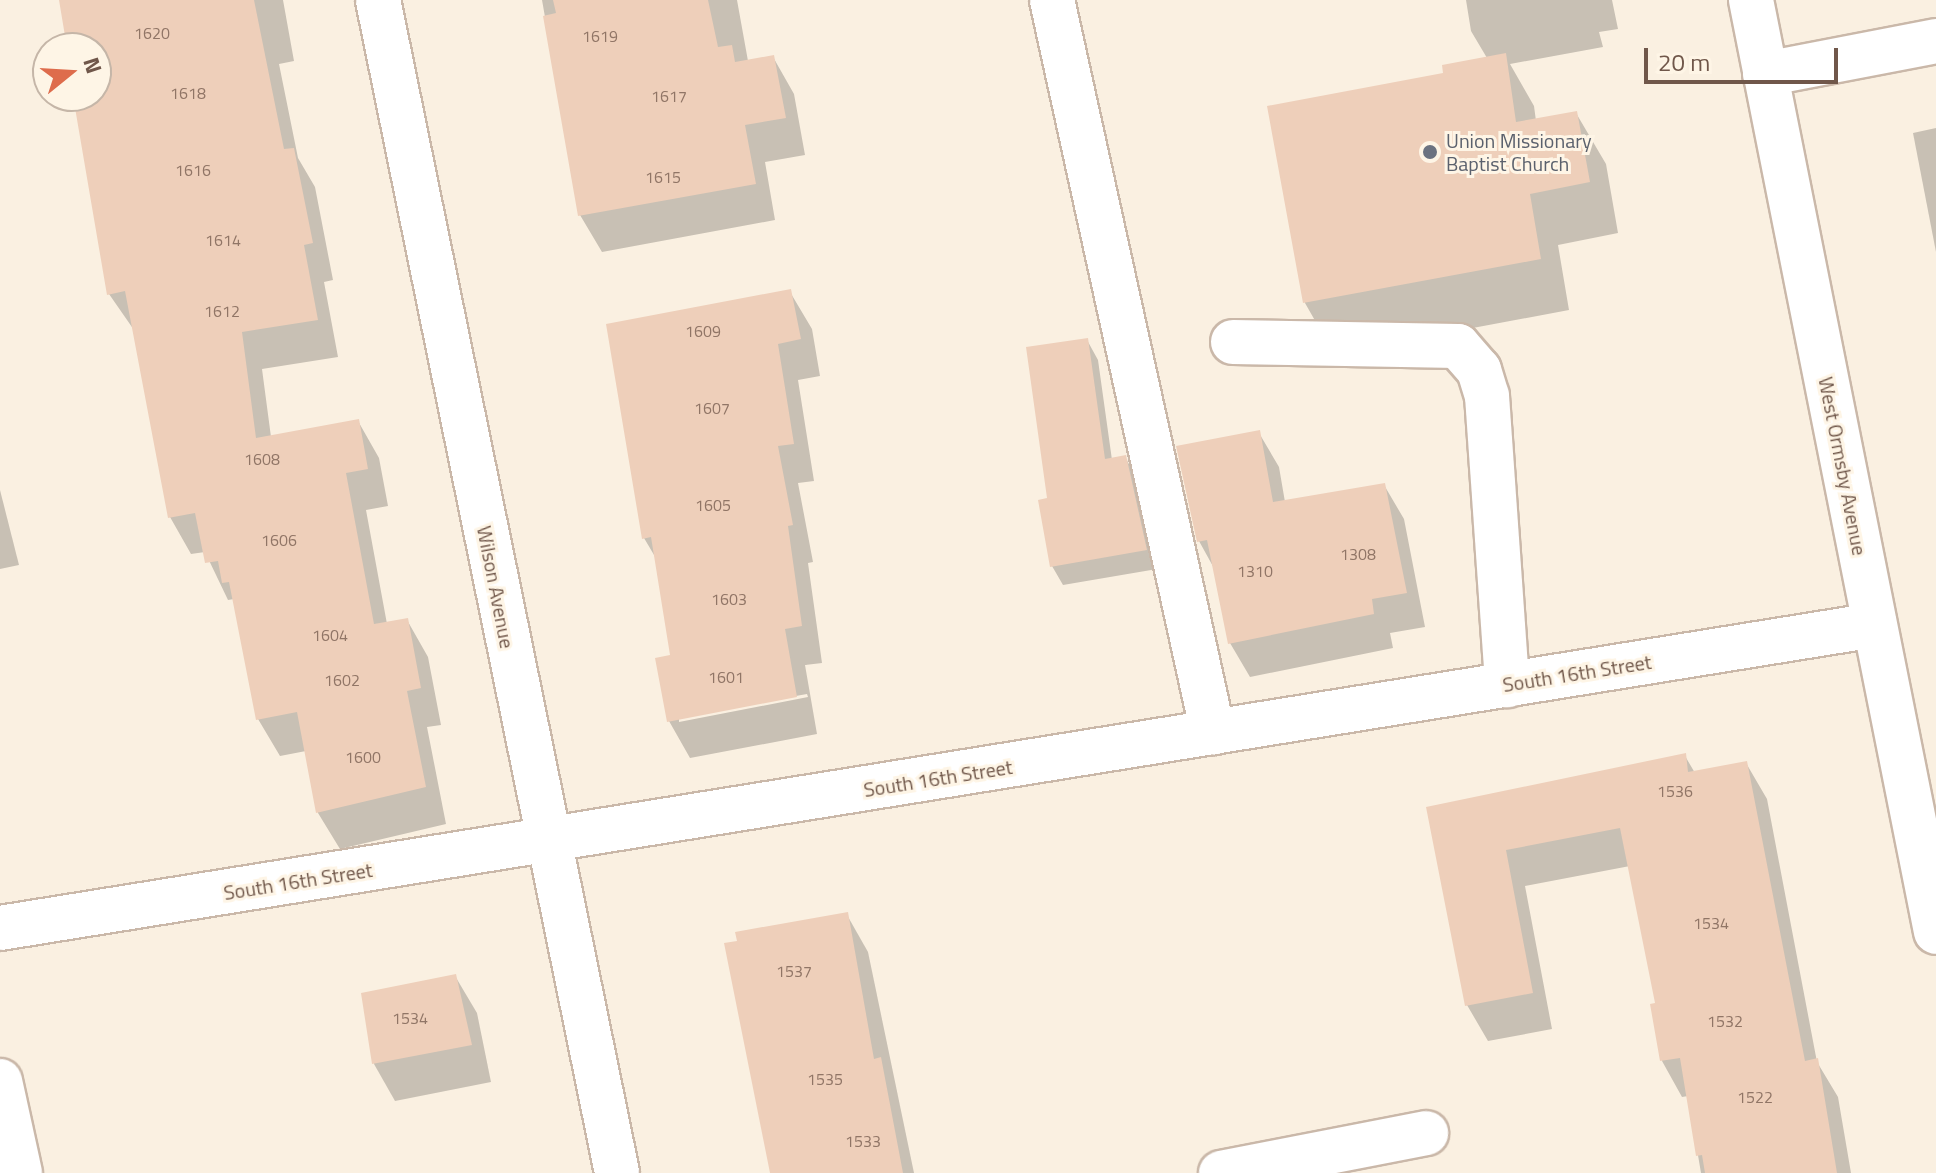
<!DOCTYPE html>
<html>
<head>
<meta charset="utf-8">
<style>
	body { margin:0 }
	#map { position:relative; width:1936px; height:1173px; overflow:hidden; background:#faf0e1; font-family:"Titillium Web",sans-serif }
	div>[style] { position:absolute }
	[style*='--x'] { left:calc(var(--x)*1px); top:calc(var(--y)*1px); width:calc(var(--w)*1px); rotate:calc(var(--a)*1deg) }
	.shadow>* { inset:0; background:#0003 }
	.building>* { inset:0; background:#eecfba }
	.roads { filter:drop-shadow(2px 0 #cab8a9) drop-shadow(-2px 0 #cab8a9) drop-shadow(0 2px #cab8a9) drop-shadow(0 -2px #cab8a9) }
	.minor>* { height:44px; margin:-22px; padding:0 22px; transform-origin:22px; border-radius:22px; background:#fff }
	.dots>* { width:22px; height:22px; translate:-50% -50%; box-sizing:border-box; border:4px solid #fef5e6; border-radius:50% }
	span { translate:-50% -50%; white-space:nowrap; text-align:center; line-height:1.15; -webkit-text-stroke:6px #fef5e6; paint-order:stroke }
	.number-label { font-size:16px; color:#907566 }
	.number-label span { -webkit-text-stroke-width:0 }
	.worship-label { font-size:20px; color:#5b616d }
	.left { translate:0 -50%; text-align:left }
	.street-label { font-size:20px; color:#70574a }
	.north { position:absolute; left:32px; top:32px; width:80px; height:80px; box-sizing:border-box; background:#fef5e6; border:2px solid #c5b6a8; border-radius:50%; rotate:72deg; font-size:22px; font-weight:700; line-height:32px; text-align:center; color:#70574a }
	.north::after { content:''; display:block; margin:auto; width:28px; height:36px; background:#de6c4c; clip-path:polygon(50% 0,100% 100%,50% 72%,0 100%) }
	.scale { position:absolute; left:1644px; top:48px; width:194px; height:36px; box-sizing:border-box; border:4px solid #70574a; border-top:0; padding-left:10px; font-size:24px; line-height:28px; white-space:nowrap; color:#70574a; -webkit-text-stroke:6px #fef5e6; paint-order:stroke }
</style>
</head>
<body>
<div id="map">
	<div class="shadow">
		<div style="clip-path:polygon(62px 0,283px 0,294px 61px,279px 64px,298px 158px,315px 187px,333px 280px,324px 282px,338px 357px,262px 369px,271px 437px,358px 421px,379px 458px,388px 506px,366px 510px,387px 624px,407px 620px,428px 657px,441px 725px,427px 727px,446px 824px,340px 849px,318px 813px,306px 751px,280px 756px,258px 719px,234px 599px,228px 600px,205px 552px,191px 554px,170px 517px,134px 330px,109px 294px,77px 96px,96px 96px,96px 48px,69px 48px)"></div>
		<div style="clip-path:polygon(542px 0,737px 0,748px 61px,773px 57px,794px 94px,805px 155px,765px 162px,775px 220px,602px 252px,580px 215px)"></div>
		<div style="clip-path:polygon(1466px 0,1612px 0,1618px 29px,1599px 32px,1603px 47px,1510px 64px,1534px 106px,1536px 121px,1576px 113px,1606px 164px,1618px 233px,1558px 245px,1569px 310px,1334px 354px,1305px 303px,1270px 108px,1446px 75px,1487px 58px,1471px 31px)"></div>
		<div style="clip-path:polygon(1936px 128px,1936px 252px,1913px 133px)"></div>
		<div style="clip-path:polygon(evenodd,790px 292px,812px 329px,820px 376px,798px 380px,814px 481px,798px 483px,813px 562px,808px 563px,822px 663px,805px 665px,817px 734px,690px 758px,669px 721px,672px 656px,657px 560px,644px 538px,790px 292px,807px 694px,808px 697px,679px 722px,679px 717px,807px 694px)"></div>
		<div style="clip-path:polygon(1087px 340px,1098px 360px,1112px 460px,1125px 457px,1136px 477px,1157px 569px,1063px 585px,1052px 566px,1050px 500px)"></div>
		<div style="clip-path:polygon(1259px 433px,1279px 467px,1285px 502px,1384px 485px,1404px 519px,1425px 627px,1390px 633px,1393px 648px,1250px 677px,1230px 643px,1215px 570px,1199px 541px)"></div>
		<div style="clip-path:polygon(0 490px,19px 565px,0 569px)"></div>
		<div style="clip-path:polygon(1685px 756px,1695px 773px,1746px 763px,1767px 799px,1817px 1062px,1838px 1097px,1851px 1173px,1701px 1173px,1688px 1096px,1682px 1097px,1662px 1061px,1658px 1004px,1630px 866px,1525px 886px,1552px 1029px,1488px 1041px,1467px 1005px,1428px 809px)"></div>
		<div style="clip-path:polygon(847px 915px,868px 952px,914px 1173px,771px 1173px)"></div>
		<div style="clip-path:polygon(455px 976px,477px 1013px,491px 1082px,395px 1101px,374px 1064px,363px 994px)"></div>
	</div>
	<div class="building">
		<div style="clip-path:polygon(59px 0,254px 0,284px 149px,294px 148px,313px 243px,304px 245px,318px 320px,242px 332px,256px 438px,359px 419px,368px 469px,346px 473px,374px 624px,408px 618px,421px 688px,407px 691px,426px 787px,316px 813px,297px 712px,256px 720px,229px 582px,222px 583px,218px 561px,205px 563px,195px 513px,168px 518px,125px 291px,107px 295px,73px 96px,96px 96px,96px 48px,67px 48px)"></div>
		<div style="clip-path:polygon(553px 0,708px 0,718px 47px,732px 45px,735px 62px,774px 55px,786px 118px,745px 125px,756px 184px,578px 216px,543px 16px,556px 13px)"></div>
		<div style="clip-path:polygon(1506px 53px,1516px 122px,1577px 111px,1590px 182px,1530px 194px,1541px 259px,1303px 303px,1267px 106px,1443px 73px,1442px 65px)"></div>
		<div style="clip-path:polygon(791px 289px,801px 339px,778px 344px,794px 444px,778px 446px,793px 525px,788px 526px,802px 626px,785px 629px,797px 697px,667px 722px,655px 658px,670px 655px,651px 537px,642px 539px,606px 324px)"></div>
		<div style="clip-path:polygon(1088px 338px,1105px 459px,1126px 455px,1147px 550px,1050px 567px,1038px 500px,1047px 498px,1026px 347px)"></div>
		<div style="clip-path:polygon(1260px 430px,1273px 502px,1385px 483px,1407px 593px,1372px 599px,1374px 614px,1228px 644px,1207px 540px,1197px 542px,1176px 446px)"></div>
		<div style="clip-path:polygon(1686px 753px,1688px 772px,1747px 761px,1805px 1061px,1818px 1058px,1837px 1173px,1705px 1173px,1702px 1155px,1696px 1156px,1680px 1058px,1660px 1061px,1650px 1004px,1655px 1003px,1620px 828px,1506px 850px,1533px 993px,1465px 1006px,1426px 807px)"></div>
		<div style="clip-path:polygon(848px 912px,874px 1059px,881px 1057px,903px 1173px,770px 1173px,724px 943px,737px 941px,735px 932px)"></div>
		<div style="clip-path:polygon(456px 974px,472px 1045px,372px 1064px,361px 993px)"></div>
	</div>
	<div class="roads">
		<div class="minor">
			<div style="--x:378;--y:0;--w:1197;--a:78.48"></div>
			<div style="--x:1052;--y:0;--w:750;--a:77.61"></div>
			<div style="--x:1751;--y:0;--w:950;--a:78.77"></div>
			<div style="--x:1765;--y:74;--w:174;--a:-10.9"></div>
			<div style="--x:1233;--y:342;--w:225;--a:1"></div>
			<div style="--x:1458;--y:346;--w:32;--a:49"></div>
			<div style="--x:1479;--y:370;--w:27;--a:73"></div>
			<div style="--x:1487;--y:396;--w:290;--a:86"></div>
			<div style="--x:0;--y:928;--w:1899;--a:-9.18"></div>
			<div style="--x:0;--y:1081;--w:94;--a:77.7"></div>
			<div style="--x:1221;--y:1173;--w:209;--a:-11"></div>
		</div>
	</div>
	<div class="dots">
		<div style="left:1430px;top:152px;background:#6b7280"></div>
	</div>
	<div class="number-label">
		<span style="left:152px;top:33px">1620</span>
		<span style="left:600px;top:36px">1619</span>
		<span style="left:188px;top:93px">1618</span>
		<span style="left:669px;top:96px">1617</span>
		<span style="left:193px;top:170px">1616</span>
		<span style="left:663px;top:177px">1615</span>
		<span style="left:223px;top:240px">1614</span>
		<span style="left:222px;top:311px">1612</span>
		<span style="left:703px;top:331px">1609</span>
		<span style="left:712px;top:408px">1607</span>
		<span style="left:262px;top:459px">1608</span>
		<span style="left:713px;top:505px">1605</span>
		<span style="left:279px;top:540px">1606</span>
		<span style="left:1358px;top:554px">1308</span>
		<span style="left:1255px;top:571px">1310</span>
		<span style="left:729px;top:599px">1603</span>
		<span style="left:330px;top:635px">1604</span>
		<span style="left:726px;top:677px">1601</span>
		<span style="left:342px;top:680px">1602</span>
		<span style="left:363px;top:757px">1600</span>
		<span style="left:1675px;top:791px">1536</span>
		<span style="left:1711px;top:923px">1534</span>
		<span style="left:794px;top:971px">1537</span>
		<span style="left:410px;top:1018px">1534</span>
		<span style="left:1725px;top:1021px">1532</span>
		<span style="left:825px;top:1079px">1535</span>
		<span style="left:1755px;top:1097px">1522</span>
		<span style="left:863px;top:1141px">1533</span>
	</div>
	<div class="worship-label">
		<span class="left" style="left:1446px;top:152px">Union Missionary<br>Baptist Church</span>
	</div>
	<div class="street-label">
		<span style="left:1843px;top:466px;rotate:79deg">West Ormsby Avenue</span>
		<span style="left:496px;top:587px;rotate:79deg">Wilson Avenue</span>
		<span style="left:1577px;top:673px;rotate:-9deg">South 16th Street</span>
		<span style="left:938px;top:778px;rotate:-9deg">South 16th Street</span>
		<span style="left:298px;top:881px;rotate:-9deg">South 16th Street</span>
	</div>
	<div class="north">N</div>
	<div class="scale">20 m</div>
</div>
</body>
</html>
